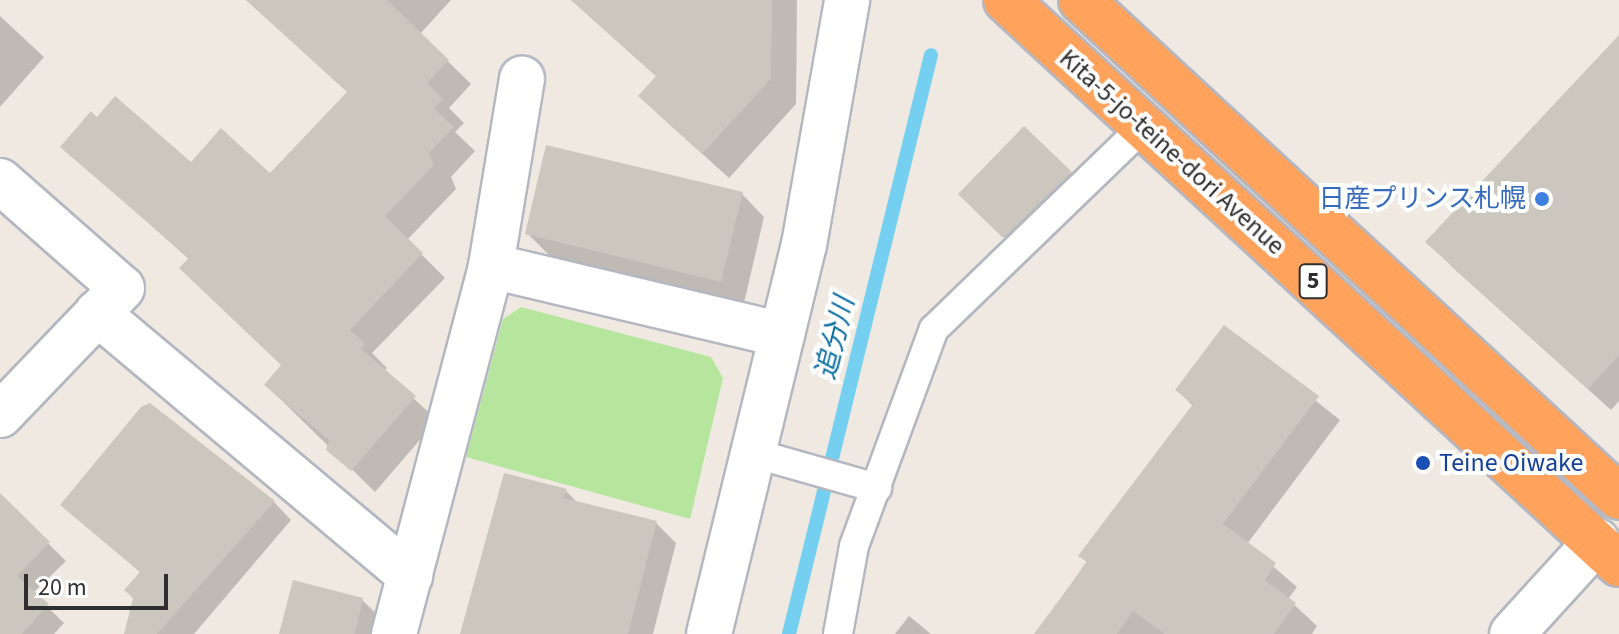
<!DOCTYPE html>
<html>
<head>
<meta charset="utf-8">
<style>
	body { margin:0 }
	#map { position:relative; width:1619px; height:634px; overflow:hidden; background:#efe9e1; font-family:"Source Sans 3","Noto Sans JP",sans-serif }
	div>[style] { position:absolute }
	[style*='--x'] { left:calc(var(--x)*1px); top:calc(var(--y)*1px); width:calc(var(--w)*1px); rotate:calc(var(--a)*1deg) }
	.green>* { inset:0; background:#b6e59e }
	.shadow>* { inset:0; background:#0003 }
	.stream>* { height:14px; margin:-7px; padding:0 7px; transform-origin:7px; border-radius:7px; background:#75cff0 }
	.building>* { inset:0; background:#cbc7bf }
	.roads { filter:drop-shadow(2px 0 #b4b7c1) drop-shadow(-2px 0 #b4b7c1) drop-shadow(0 2px #b4b7c1) drop-shadow(0 -2px #b4b7c1) }
	.lane>* { height:28px; margin:-14px; padding:0 14px; transform-origin:14px; border-radius:14px; background:#fff }
	.street>* { height:44px; margin:-22px; padding:0 22px; transform-origin:22px; border-radius:22px; background:#fff }
	.highway>* { height:44px; margin:-22px; padding:0 22px; transform-origin:22px; border-radius:22px; background:#ffa35c }
	.dots>* { width:22px; height:22px; translate:-50% -50%; box-sizing:border-box; border:4px solid #fff; border-radius:50% }
	span { translate:-50% -50%; white-space:nowrap; text-align:center; line-height:1.15; -webkit-text-stroke:8px #fff; paint-order:stroke }
	.shield-label span { padding:2px 6px; background:#fff; border:2px solid; border-radius:6px; -webkit-text-stroke-width:0 }
	.shield-label { font-size:24px; color:#2e2e2e; font-weight:700 }
	.street-label { font-size:26px; color:#2e2e2e }
	.shop-label { font-size:26px; color:#366cbe }
	.right { translate:-100% -50%; text-align:right }
	.transit-label { font-size:26px; color:#164399 }
	.left { translate:0 -50%; text-align:left }
	.water-label { font-size:28px; color:#0d6fa3; font-style:italic }
	.scale { position:absolute; left:24px; top:574px; width:144px; height:36px; box-sizing:border-box; border:4px solid #2e2e2e; border-top:0; padding-left:10px; font-size:24px; line-height:28px; white-space:nowrap; color:#2e2e2e; -webkit-text-stroke:6px #fff; paint-order:stroke }
</style>
</head>
<body>
<div id="map">
	<div class="green">
		<div style="clip-path:polygon(521px 307px,711px 357px,723px 378px,690px 519px,466px 457px,503px 319px)"></div>
	</div>
	<div class="shadow">
		<div style="clip-path:polygon(246px 0,451px 0,420px 34px,471px 84px,449px 108px,464px 123px,455px 132px,475px 151px,451px 177px,456px 189px,407px 240px,445px 278px,372px 353px,387px 368px,384px 371px,437px 420px,375px 492px,266px 385px,283px 365px,190px 260px,63px 147px,98px 119px,191px 164px,270px 176px,349px 93px)"></div>
		<div style="clip-path:polygon(571px 0,797px 0,796px 104px,729px 178px,666px 121px,657px 77px)"></div>
		<div style="clip-path:polygon(0 16px,44px 57px,0 107px)"></div>
		<div style="clip-path:polygon(1619px 37px,1619px 401px,1611px 410px,1450px 265px)"></div>
		<div style="clip-path:polygon(1024px 129px,1088px 190px,1022px 254px,960px 194px)"></div>
		<div style="clip-path:polygon(742px 194px,764px 217px,744px 303px,550px 256px,527px 233px)"></div>
		<div style="clip-path:polygon(1224px 328px,1340px 420px,1247px 544px,1297px 587px,1288px 599px,1317px 626px,1312px 634px,1037px 634px,1193px 406px,1177px 390px)"></div>
		<div style="clip-path:polygon(566px 491px,579px 504px,656px 523px,676px 543px,653px 634px,462px 634px)"></div>
		<div style="clip-path:polygon(0 496px,66px 561px,33px 593px,64px 623px,54px 634px,0 634px)"></div>
		<div style="clip-path:polygon(274px 502px,291px 520px,194px 634px,126px 634px,141px 573px,63px 505px)"></div>
		<div style="clip-path:polygon(362px 600px,380px 617px,384px 634px,281px 634px)"></div>
		<div style="clip-path:polygon(909px 616px,931px 634px,895px 634px)"></div>
	</div>
	<div class="stream">
		<div style="--x:789;--y:634;--w:596;--a:-76.22"></div>
	</div>
	<div class="building">
		<div style="clip-path:polygon(246px 0,387px 0,449px 60px,427px 83px,443px 99px,434px 108px,454px 127px,429px 153px,434px 165px,385px 216px,423px 253px,350px 330px,365px 343px,361px 349px,416px 396px,351px 471px,326px 450px,329px 440px,264px 385px,281px 365px,179px 268px,189px 258px,60px 147px,91px 111px,97px 117px,115px 96px,191px 162px,221px 128px,270px 173px,347px 92px)"></div>
		<div style="clip-path:polygon(571px 0,772px 0,771px 79px,702px 154px,638px 96px,656px 76px)"></div>
		<div style="clip-path:polygon(1619px 35px,1619px 355px,1588px 389px,1425px 242px)"></div>
		<div style="clip-path:polygon(1024px 126px,1072px 172px,1003px 238px,958px 194px)"></div>
		<div style="clip-path:polygon(546px 145px,743px 192px,721px 282px,525px 234px)"></div>
		<div style="clip-path:polygon(1224px 325px,1319px 396px,1223px 524px,1276px 563px,1265px 580px,1296px 603px,1274px 634px,1165px 634px,1133px 611px,1117px 634px,1034px 634px,1087px 562px,1078px 556px,1193px 404px,1175px 390px)"></div>
		<div style="clip-path:polygon(150px 403px,275px 501px,157px 634px,124px 634px,133px 598px,124px 590px,140px 572px,60px 505px,141px 407px)"></div>
		<div style="clip-path:polygon(504px 473px,567px 489px,564px 498px,657px 521px,628px 634px,460px 634px)"></div>
		<div style="clip-path:polygon(0 493px,50px 542px,17px 576px,49px 604px,22px 634px,0 634px)"></div>
		<div style="clip-path:polygon(293px 580px,363px 598px,355px 634px,279px 634px)"></div>
	</div>
	<div class="roads">
		<div class="lane">
			<div style="--x:753;--y:453;--w:129;--a:15.8"></div>
			<div style="--x:838;--y:634;--w:89;--a:-79.7"></div>
			<div style="--x:854;--y:546;--w:231;--a:-69.8"></div>
			<div style="--x:934;--y:329;--w:292;--a:-44"></div>
		</div>
		<div class="street">
			<div style="--x:0;--y:181;--w:162;--a:41.3"></div>
			<div style="--x:122;--y:288;--w:176;--a:133.8"></div>
			<div style="--x:491;--y:266;--w:299;--a:13.3"></div>
			<div style="--x:97;--y:313;--w:409;--a:40"></div>
			<div style="--x:394;--y:634;--w:381;--a:-75.2"></div>
			<div style="--x:491;--y:266;--w:190;--a:-80.6"></div>
			<div style="--x:709;--y:634;--w:400;--a:-76.3"></div>
			<div style="--x:804;--y:245;--w:249;--a:-80"></div>
			<div style="--x:1512;--y:634;--w:126;--a:-47.6"></div>
		</div>
		<div class="highway">
			<div style="--x:1006;--y:0;--w:833;--a:42.62"></div>
			<div style="--x:1081;--y:0;--w:732;--a:42.73"></div>
		</div>
	</div>
	<div class="dots">
		<div style="left:1542px;top:199px;background:#3f7fe0"></div>
		<div style="left:1423px;top:463px;background:#1a4fb4"></div>
	</div>
	<div class="shield-label">
		<span style="left:1313px;top:281px">5</span>
	</div>
	<div class="street-label">
		<span style="left:1172px;top:152px;rotate:42deg">Kita-5-jo-teine-dori Avenue</span>
	</div>
	<div class="shop-label">
		<span class="right" style="left:1526px;top:199px">日産プリンス札幌</span>
	</div>
	<div class="transit-label">
		<span class="left" style="left:1439px;top:463px">Teine Oiwake</span>
	</div>
	<div class="water-label">
		<span style="left:835px;top:338px;rotate:-76deg">追分川</span>
	</div>
	<div class="scale">20 m</div>
</div>
</body>
</html>
